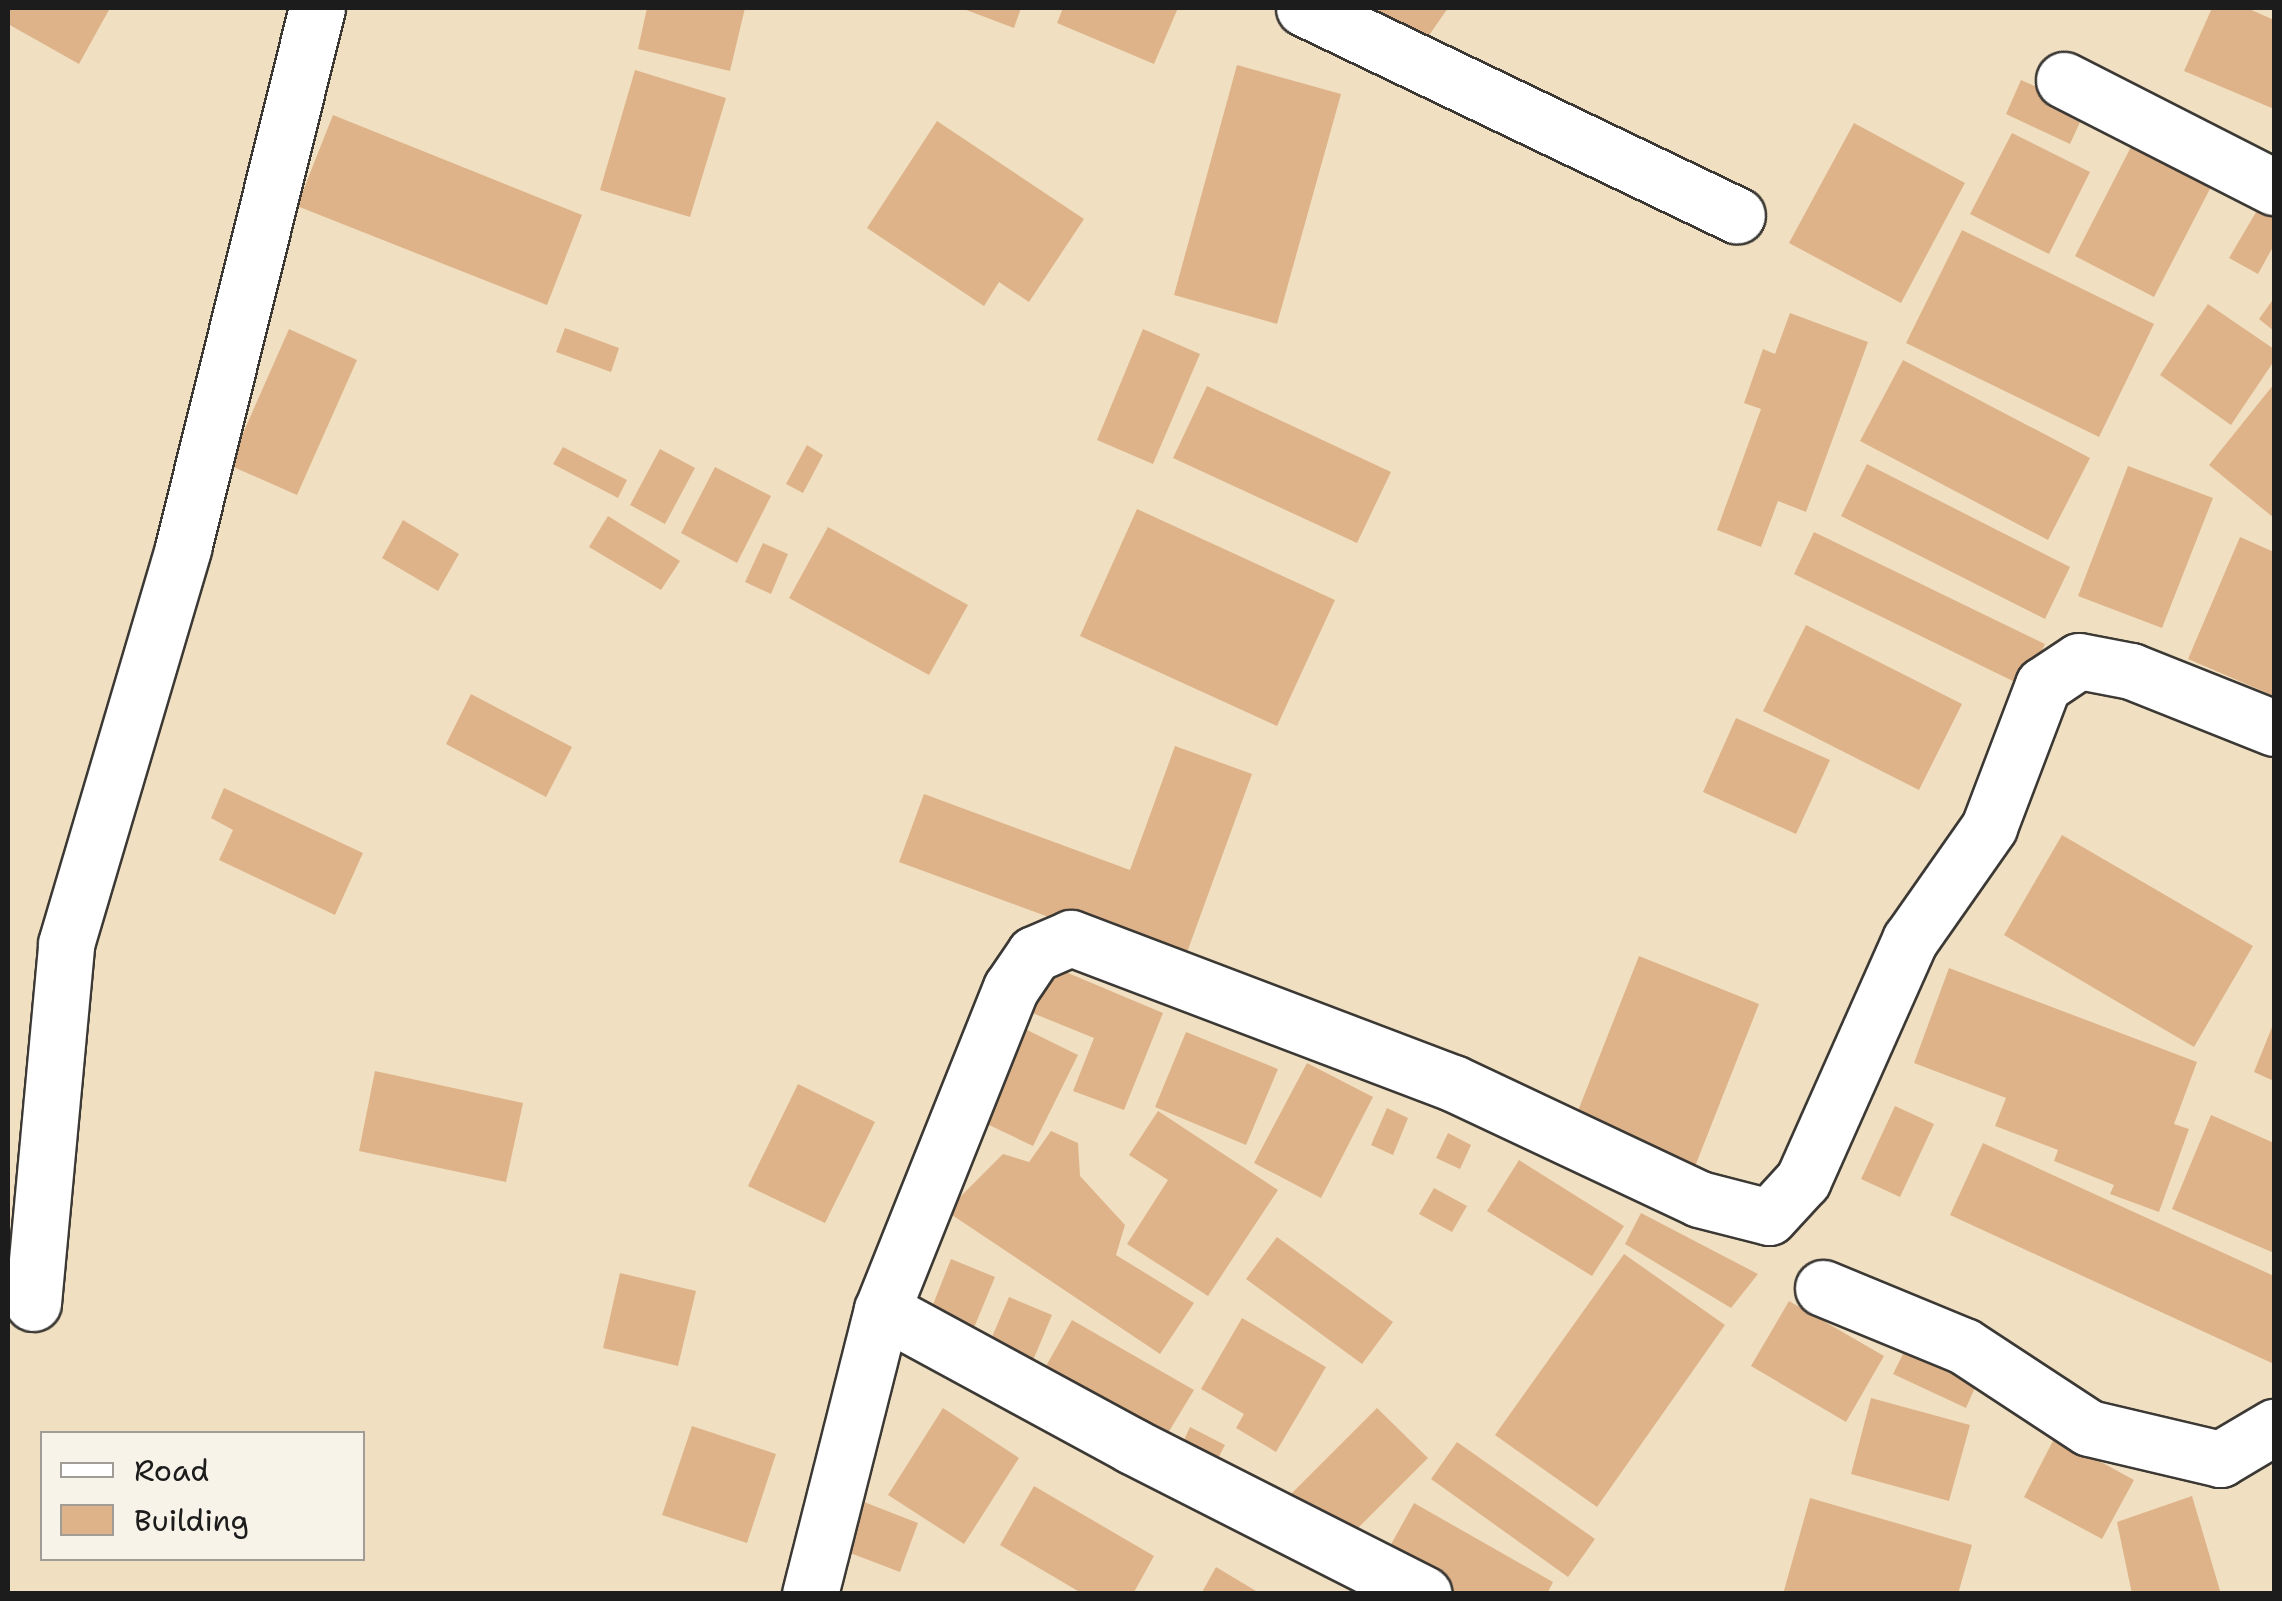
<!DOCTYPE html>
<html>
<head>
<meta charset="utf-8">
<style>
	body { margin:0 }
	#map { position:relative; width:2282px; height:1601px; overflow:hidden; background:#f0e0c1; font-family:"Shantell Sans",sans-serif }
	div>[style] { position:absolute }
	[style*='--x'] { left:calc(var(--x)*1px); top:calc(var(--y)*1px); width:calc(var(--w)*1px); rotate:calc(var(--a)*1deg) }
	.building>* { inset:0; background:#deb38a }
	.roads { filter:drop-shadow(2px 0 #3c3935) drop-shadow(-2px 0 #3c3935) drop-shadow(0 2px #3c3935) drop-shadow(0 -2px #3c3935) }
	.minor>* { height:55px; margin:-27.5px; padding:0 27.5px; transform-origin:27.5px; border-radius:27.5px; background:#fff }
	span { translate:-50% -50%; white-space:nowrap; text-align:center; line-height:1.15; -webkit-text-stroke:8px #f7f3e8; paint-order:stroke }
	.frame { position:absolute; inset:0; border:10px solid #1c1c1c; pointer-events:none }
	.legend { position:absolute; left:40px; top:1431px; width:325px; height:130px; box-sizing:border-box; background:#f7f3e8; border:2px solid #9f9d96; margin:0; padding:12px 18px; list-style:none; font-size:30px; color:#1c1c1c }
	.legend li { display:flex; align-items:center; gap:20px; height:50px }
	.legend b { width:50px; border:2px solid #9f9d96 }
</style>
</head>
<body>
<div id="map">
	<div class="building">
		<div style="clip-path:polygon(8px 8px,110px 8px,79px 64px,8px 24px)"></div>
		<div style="clip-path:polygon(647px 8px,745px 8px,730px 71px,638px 49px)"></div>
		<div style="clip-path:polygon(961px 8px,1021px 8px,1014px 28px)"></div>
		<div style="clip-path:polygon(1063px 8px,1178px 8px,1154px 64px,1057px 23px)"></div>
		<div style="clip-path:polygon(1365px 8px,1448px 8px,1414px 57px)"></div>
		<div style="clip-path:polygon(2212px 8px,2247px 8px,2274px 20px,2274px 109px,2184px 71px)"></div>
		<div style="clip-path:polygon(1237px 65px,1341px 94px,1277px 324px,1174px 295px)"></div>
		<div style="clip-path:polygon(635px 70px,726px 98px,690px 217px,600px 190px)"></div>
		<div style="clip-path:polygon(2021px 80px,2086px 109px,2070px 144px,2006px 114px)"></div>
		<div style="clip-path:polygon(333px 115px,582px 215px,547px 305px,297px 206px)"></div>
		<div style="clip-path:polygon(937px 121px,1084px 219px,1029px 302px,999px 282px,984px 306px,867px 228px)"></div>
		<div style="clip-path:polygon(1854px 123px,1965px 183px,1901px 303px,1789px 243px)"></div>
		<div style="clip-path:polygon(2012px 133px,2090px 172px,2049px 254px,1970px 214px)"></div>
		<div style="clip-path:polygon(2135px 139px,2214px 181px,2154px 297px,2075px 256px)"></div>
		<div style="clip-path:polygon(2262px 202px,2274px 209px,2274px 245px,2258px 274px,2229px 258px)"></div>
		<div style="clip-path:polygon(1962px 230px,2154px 324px,2099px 437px,1906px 343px)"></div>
		<div style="clip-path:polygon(2274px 298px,2274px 331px,2259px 319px)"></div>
		<div style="clip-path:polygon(2208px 304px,2274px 349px,2274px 361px,2231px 425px,2160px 375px)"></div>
		<div style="clip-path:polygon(1790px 313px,1868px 342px,1806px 512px,1778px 501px,1761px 547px,1717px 530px,1761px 409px,1744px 403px,1763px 349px,1775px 354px)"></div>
		<div style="clip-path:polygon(565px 328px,619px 348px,611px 372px,556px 352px)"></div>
		<div style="clip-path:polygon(289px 329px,357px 360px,297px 495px,229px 465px)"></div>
		<div style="clip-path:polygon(1143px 329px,1200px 354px,1153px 464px,1097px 440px)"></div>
		<div style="clip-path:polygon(1903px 360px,2090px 458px,2048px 540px,1860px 441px)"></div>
		<div style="clip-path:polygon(2274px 384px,2274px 518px,2209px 465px)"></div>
		<div style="clip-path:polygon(1207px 386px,1391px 472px,1357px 543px,1173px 458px)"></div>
		<div style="clip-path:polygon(807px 445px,823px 455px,803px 493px,786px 484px)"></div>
		<div style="clip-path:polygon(563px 447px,627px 480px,618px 498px,553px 464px)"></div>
		<div style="clip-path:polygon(660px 449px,695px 468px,665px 524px,630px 505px)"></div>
		<div style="clip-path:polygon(1867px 464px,2070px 567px,2045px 619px,1841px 516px)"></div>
		<div style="clip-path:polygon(2128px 466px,2213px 498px,2162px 628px,2078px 596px)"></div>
		<div style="clip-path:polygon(715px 467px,771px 496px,737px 563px,681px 533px)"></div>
		<div style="clip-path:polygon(1137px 509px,1335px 600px,1277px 726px,1080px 636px)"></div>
		<div style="clip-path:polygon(608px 516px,680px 561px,661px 590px,589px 547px)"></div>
		<div style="clip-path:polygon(403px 520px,459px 554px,438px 591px,382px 558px)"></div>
		<div style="clip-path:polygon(828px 527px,968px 605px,929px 675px,789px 598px)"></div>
		<div style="clip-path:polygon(1814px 532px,2045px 644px,2025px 687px,1794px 574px)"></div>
		<div style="clip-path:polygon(2240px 537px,2274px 552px,2274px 696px,2188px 659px)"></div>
		<div style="clip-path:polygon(763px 543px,788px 554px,771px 594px,745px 582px)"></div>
		<div style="clip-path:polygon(1806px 625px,1962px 704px,1919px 790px,1763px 711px)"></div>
		<div style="clip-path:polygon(471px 694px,572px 747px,546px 797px,446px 744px)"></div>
		<div style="clip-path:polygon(1736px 718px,1830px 760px,1796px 834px,1703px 792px)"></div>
		<div style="clip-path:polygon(1175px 746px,1252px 774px,1182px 966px,899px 862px,924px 794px,1130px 870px)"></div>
		<div style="clip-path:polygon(224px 788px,363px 853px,335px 915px,219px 860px,233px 830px,211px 818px)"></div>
		<div style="clip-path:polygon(2062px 835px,2253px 946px,2194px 1047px,2004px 935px)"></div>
		<div style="clip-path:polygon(1639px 956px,1759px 1004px,1694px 1169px,1574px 1121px)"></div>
		<div style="clip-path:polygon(1049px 965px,1163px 1013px,1124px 1110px,1073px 1091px,1094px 1038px,1030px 1012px)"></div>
		<div style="clip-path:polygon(1949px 968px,2197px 1062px,2174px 1124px,2189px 1129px,2159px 1212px,2110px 1194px,2114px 1185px,2054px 1161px,2058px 1150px,1995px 1126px,2006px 1098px,1914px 1063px)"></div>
		<div style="clip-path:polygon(1011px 1022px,1078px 1055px,1033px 1146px,966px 1114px)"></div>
		<div style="clip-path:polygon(2274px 1022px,2274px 1081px,2254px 1072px)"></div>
		<div style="clip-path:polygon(1186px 1032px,1278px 1069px,1246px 1145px,1155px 1107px)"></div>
		<div style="clip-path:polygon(1307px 1063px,1373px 1097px,1321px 1198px,1254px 1163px)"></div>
		<div style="clip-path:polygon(375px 1071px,523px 1103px,506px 1182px,359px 1151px)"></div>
		<div style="clip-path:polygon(798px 1084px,875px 1122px,825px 1223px,748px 1186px)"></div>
		<div style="clip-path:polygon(1895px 1106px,1934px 1124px,1900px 1197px,1861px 1179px)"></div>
		<div style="clip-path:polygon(1387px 1108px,1408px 1118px,1393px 1155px,1371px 1145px)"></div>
		<div style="clip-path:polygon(1158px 1111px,1278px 1190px,1208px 1296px,1127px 1244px,1168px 1180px,1129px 1155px)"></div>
		<div style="clip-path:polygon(2211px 1115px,2274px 1143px,2274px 1253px,2172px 1209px)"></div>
		<div style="clip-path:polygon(1051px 1131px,1078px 1143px,1080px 1176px,1125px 1225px,1116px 1255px,1194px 1303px,1160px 1354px,946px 1211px,1003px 1154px,1029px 1162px)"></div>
		<div style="clip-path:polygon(1448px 1133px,1471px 1145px,1460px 1169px,1436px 1158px)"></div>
		<div style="clip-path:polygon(1983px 1143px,2274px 1276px,2274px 1364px,1950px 1215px)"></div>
		<div style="clip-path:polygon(1519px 1160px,1624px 1226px,1592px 1276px,1487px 1211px)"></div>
		<div style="clip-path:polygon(1434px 1188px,1467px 1206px,1452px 1232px,1419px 1214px)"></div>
		<div style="clip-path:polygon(1641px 1213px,1758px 1274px,1731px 1308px,1625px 1244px)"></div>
		<div style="clip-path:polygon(1277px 1237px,1393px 1322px,1362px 1364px,1246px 1279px)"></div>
		<div style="clip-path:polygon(1624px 1254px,1725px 1325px,1597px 1507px,1495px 1435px)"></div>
		<div style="clip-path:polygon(951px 1259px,995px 1277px,973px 1330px,930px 1312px)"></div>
		<div style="clip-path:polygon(620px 1273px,696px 1291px,678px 1366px,603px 1348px)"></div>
		<div style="clip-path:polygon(1009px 1297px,1052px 1315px,1029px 1370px,986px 1351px)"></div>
		<div style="clip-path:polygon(1789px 1301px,1884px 1356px,1846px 1422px,1751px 1366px)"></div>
		<div style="clip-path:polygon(1242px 1318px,1326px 1367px,1276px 1452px,1236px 1428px,1244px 1414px,1201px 1389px)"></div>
		<div style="clip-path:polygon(1072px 1320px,1194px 1390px,1162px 1443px,1041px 1375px)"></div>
		<div style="clip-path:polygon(1911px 1338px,1982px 1372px,1966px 1408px,1893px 1374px)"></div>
		<div style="clip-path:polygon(1871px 1398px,1970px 1425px,1949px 1501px,1851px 1474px)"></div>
		<div style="clip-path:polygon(943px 1408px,1019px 1458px,964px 1544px,888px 1495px)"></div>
		<div style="clip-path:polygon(1377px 1408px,1428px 1458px,1335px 1551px,1285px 1500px)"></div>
		<div style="clip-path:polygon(692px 1426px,776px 1454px,747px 1543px,662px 1515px)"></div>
		<div style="clip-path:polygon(1190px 1427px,1225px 1445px,1213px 1468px,1179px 1451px)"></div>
		<div style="clip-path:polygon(2055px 1437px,2134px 1480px,2102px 1539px,2024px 1497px)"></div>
		<div style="clip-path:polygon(1457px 1442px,1595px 1539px,1568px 1577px,1431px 1479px)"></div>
		<div style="clip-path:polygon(1034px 1486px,1154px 1556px,1133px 1594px,1083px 1594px,1000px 1545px)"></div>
		<div style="clip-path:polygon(2192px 1496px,2221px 1594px,2132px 1594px,2117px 1522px)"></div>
		<div style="clip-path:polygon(1810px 1498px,1972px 1545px,1958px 1594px,1783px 1594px)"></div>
		<div style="clip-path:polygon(864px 1502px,918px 1523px,900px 1572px,845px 1551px)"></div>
		<div style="clip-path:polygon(1414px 1503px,1553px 1582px,1547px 1594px,1448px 1594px,1384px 1557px)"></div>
		<div style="clip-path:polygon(1216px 1567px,1261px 1594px,1201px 1594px)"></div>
	</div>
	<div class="roads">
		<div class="minor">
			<div style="--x:1304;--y:8;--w:480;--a:25.6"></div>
			<div style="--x:2064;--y:80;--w:236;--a:27"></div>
			<div style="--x:1823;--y:1288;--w:152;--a:22.4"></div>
			<div style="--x:1964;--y:1346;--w:149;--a:33.3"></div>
			<div style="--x:2089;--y:1428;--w:135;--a:13.3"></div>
			<div style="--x:2220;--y:1459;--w:63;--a:-30.7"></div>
			<div style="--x:33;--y:1303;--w:361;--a:-84.7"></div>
			<div style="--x:66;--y:944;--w:413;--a:-73.5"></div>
			<div style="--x:183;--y:548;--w:556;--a:-76.06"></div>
			<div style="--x:882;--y:1310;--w:285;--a:28.5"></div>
			<div style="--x:1132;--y:1446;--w:327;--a:26.9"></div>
			<div style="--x:810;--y:1594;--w:293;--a:-75.8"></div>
			<div style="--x:882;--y:1310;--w:347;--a:-68.2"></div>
			<div style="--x:1011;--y:988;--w:41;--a:-55.9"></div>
			<div style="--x:1034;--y:954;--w:40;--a:-23.4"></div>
			<div style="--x:1071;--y:938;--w:409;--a:20.8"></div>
			<div style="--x:1453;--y:1083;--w:272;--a:25.2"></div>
			<div style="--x:1699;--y:1199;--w:72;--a:14.4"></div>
			<div style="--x:1769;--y:1217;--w:50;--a:-47.4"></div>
			<div style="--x:1803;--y:1180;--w:263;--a:-66"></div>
			<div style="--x:1910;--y:940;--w:138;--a:-55"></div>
			<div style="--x:1989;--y:827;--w:152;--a:-69.2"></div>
			<div style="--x:2043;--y:685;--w:43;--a:-33.7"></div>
			<div style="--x:2079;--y:661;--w:53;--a:10.9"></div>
			<div style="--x:2131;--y:671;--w:154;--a:21.7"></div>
		</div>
	</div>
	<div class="frame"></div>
	<ul class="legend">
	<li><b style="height:12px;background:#fff"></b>Road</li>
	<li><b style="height:28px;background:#deb38a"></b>Building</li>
	</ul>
</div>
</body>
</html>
